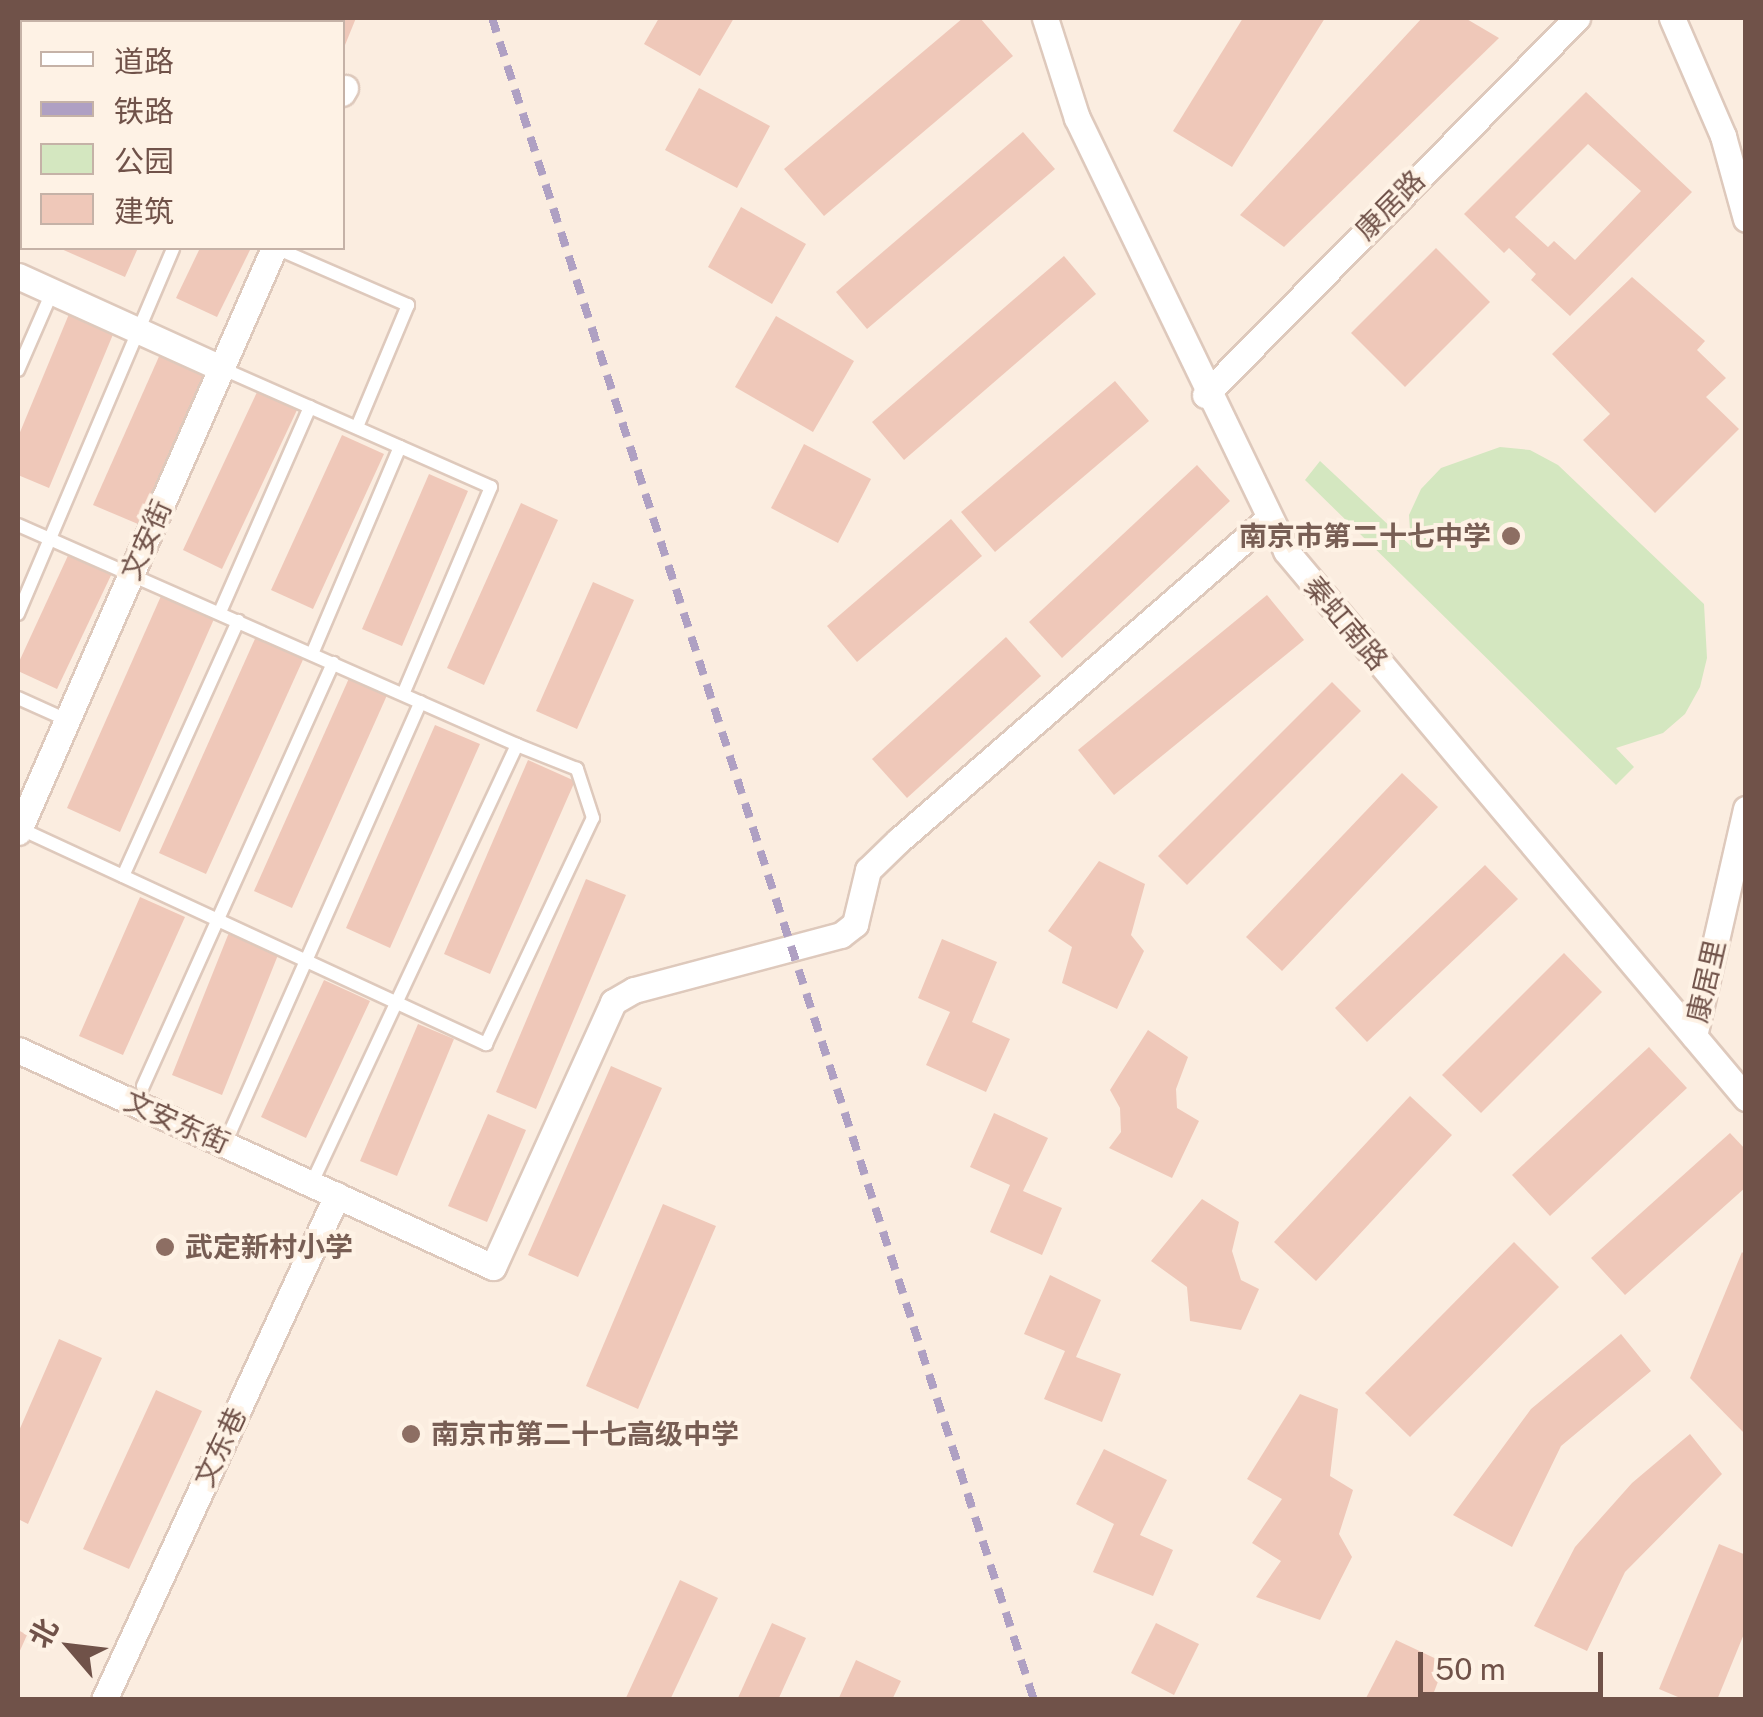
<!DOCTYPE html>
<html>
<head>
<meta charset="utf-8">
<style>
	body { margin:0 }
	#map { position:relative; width:1763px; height:1717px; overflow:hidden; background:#fbede0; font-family:"Public Sans","Noto Sans SC",sans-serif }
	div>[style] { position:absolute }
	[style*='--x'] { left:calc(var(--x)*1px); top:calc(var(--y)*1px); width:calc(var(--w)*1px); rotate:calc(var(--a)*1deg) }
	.green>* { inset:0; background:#d4e7c0 }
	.building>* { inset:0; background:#efc8b9 }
	.roads { filter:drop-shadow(2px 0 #dec9bc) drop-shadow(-2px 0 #dec9bc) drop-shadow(0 2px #dec9bc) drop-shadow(0 -2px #dec9bc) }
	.service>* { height:12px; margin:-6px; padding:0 6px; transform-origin:6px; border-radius:6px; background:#fff }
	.minor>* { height:25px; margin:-12.5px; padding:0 12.5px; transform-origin:12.5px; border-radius:12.5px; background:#fff }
	.rail>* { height:8px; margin-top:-4px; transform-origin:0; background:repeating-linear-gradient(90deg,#afa0c3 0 15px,transparent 0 25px) }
	.dots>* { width:28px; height:28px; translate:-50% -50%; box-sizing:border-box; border:5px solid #fef2e5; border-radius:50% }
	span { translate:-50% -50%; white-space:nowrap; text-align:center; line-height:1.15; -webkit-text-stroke:8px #fef2e5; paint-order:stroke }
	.street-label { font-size:28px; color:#705249 }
	.education-label { font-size:28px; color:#785e54; font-weight:700 }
	.right { translate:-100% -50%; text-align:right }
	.left { translate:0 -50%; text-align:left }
	.frame { position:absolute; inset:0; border:20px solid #705249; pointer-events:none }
	.legend { position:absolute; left:20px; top:20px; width:325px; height:230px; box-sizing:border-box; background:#fef2e5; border:2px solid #c5b2a7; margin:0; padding:12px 18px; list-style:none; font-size:30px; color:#705249 }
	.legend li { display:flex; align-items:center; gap:20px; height:50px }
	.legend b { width:50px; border:2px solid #c5b2a7 }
	.north { position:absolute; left:20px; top:1597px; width:100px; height:100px; -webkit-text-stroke:8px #fef2e5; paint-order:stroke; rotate:298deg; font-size:28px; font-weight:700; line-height:40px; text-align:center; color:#705249 }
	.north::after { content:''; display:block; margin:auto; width:35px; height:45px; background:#705249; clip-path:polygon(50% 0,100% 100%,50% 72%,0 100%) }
	.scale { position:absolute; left:1418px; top:1652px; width:185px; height:45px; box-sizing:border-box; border:5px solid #705249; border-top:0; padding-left:12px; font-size:30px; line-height:35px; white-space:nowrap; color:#705249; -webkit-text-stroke:8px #fef2e5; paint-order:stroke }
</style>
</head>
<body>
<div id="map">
	<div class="green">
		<div style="clip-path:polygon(1500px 447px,1530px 450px,1558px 465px,1704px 604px,1707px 658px,1700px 687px,1685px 714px,1663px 733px,1616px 748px,1634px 767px,1616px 785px,1305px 480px,1320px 461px,1411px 546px,1409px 515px,1421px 489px,1441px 468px)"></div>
	</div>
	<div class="building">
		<div style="clip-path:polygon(73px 18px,129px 18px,71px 22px)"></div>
		<div style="clip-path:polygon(148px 18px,168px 18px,180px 22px,146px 22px)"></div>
		<div style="clip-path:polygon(185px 18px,230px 18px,183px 22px)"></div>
		<div style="clip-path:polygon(306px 18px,356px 18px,343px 50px,342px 22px,304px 22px)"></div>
		<div style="clip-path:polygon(659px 18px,734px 18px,700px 76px,644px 44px)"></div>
		<div style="clip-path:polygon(963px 18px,980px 18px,1013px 56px,824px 216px,784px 169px)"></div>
		<div style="clip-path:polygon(1243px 18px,1325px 18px,1232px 167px,1173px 131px)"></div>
		<div style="clip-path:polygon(1422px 18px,1465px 18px,1499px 38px,1284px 247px,1240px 215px)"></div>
		<div style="clip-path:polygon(699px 88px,770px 126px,737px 188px,665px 150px)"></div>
		<div style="clip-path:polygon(evenodd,1586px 92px,1692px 192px,1570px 316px,1531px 280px,1536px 274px,1509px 248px,1504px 253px,1464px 214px,1586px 92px,1588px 144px,1641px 191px,1575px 260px,1554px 241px,1548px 247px,1515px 217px,1588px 144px)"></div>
		<div style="clip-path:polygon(22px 126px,22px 233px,18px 231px)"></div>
		<div style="clip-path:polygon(1023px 132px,1055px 169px,867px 329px,836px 292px)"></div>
		<div style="clip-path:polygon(741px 207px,806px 244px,772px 304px,708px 267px)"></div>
		<div style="clip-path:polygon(59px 248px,138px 248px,125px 277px)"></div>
		<div style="clip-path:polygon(200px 248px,251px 248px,217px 317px,176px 298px)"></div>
		<div style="clip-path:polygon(1436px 248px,1490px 302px,1405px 387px,1351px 333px)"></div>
		<div style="clip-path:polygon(1064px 256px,1096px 294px,904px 460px,872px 422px)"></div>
		<div style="clip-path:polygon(1632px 277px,1705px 341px,1697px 350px,1726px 378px,1706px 397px,1739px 429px,1655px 513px,1583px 440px,1610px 414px,1552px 354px)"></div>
		<div style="clip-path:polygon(69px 314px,114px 332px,49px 488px,18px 475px,18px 437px)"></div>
		<div style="clip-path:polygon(776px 316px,854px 361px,813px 432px,735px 387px)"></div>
		<div style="clip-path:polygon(161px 352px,205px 371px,138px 524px,93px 505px)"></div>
		<div style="clip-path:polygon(1115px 381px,1149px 421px,995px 552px,961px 512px)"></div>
		<div style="clip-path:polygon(257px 392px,297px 410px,222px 569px,183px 550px)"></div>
		<div style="clip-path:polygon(342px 435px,384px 454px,313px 609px,271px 590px)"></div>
		<div style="clip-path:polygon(804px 444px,871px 479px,838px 543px,771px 508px)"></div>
		<div style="clip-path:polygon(1197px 465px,1230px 501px,1062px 658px,1029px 622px)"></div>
		<div style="clip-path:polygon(429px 474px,468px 491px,402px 646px,362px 629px)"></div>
		<div style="clip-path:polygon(521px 503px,558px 520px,484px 685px,447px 668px)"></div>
		<div style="clip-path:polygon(951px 519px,982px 556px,857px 662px,827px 626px)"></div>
		<div style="clip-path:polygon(71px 549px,114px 569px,57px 689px,18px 671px,18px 664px)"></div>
		<div style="clip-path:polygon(593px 582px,634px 600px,577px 729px,536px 711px)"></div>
		<div style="clip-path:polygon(1267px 595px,1304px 640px,1114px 795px,1078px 750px)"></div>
		<div style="clip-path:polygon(161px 596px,214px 619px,120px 832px,67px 808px)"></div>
		<div style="clip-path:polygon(258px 632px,306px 653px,206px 874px,159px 853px)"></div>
		<div style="clip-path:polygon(1006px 637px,1041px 676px,907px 798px,872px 759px)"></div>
		<div style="clip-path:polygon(350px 676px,388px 693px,292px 908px,254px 891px)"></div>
		<div style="clip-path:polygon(1332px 682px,1361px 711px,1187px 885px,1158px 856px)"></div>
		<div style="clip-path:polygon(435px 725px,480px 744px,390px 948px,346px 928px)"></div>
		<div style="clip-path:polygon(528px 760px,575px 781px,490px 974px,444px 954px)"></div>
		<div style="clip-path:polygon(1402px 773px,1438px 807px,1282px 971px,1246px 937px)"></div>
		<div style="clip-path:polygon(1099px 861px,1145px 884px,1131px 935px,1144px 951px,1117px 1009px,1062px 983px,1072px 947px,1048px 931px)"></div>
		<div style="clip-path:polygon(1485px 865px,1518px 899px,1367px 1042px,1335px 1008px)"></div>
		<div style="clip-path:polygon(586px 879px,626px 895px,536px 1109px,496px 1092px)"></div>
		<div style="clip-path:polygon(140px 897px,185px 917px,123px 1055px,79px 1036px)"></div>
		<div style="clip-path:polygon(230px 930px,280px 950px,222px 1095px,172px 1075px)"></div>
		<div style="clip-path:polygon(942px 939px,997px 962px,972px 1022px,1010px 1039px,986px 1092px,926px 1065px,950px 1012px,918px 998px)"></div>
		<div style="clip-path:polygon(1564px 953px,1602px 992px,1481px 1113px,1442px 1075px)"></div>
		<div style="clip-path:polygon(324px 980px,370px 1001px,306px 1138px,261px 1117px)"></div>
		<div style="clip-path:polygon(418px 1024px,454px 1039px,397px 1176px,360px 1161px)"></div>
		<div style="clip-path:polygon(1148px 1030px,1188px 1057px,1176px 1089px,1177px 1108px,1199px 1121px,1172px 1178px,1109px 1148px,1121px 1132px,1120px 1108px,1110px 1090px)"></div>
		<div style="clip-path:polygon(1649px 1047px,1687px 1088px,1550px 1216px,1512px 1175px)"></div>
		<div style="clip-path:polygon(611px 1066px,662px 1088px,578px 1277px,528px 1255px)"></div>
		<div style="clip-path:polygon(1410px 1096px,1452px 1135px,1316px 1281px,1274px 1242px)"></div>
		<div style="clip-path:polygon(994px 1113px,1048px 1138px,1023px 1191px,1062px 1208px,1042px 1255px,990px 1232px,1010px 1185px,970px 1167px)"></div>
		<div style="clip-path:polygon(488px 1114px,526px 1130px,487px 1222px,448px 1206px)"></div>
		<div style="clip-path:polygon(1730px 1133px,1746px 1150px,1746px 1187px,1625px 1295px,1591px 1258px)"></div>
		<div style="clip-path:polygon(1202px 1199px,1239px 1222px,1232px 1251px,1241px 1280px,1259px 1289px,1241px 1330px,1190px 1321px,1187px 1287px,1151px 1261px)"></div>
		<div style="clip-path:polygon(663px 1204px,716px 1226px,638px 1409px,586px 1386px)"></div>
		<div style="clip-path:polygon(1514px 1242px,1559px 1287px,1410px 1437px,1365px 1393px)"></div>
		<div style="clip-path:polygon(1742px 1252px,1746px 1256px,1746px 1435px,1690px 1378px)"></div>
		<div style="clip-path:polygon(1050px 1275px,1101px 1300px,1076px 1357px,1121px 1374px,1102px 1422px,1044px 1399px,1065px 1351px,1024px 1334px)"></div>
		<div style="clip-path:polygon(1621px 1334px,1651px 1371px,1561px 1446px,1512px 1547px,1453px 1515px,1531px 1409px)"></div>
		<div style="clip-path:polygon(59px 1339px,102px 1358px,28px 1524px,18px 1519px,18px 1433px)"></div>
		<div style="clip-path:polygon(156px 1390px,202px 1411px,129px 1569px,83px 1549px)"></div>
		<div style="clip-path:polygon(1300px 1394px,1338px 1409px,1330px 1476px,1353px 1490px,1339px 1534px,1352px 1557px,1320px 1620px,1256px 1597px,1281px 1561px,1252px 1543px,1282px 1499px,1247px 1479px)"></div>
		<div style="clip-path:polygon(1690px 1434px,1722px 1474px,1625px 1572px,1587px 1651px,1534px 1626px,1575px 1547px,1632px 1483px)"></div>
		<div style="clip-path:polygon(1104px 1449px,1167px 1480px,1140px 1535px,1173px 1550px,1153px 1596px,1093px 1572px,1114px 1524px,1076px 1504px)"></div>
		<div style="clip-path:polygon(1719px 1544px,1746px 1555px,1746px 1629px,1717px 1700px,1685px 1700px,1659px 1689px)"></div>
		<div style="clip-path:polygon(680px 1580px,718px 1598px,670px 1700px,625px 1700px)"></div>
		<div style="clip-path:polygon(772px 1623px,806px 1638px,778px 1700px,737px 1700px)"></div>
		<div style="clip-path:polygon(1156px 1623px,1199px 1644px,1174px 1695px,1131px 1673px)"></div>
		<div style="clip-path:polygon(18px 1630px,27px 1635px,18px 1655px)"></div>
		<div style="clip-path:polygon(1396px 1640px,1445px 1663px,1431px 1700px,1365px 1700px)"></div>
		<div style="clip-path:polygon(856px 1660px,901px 1681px,892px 1700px,838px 1700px)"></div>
	</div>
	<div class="roads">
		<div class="service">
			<div style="--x:37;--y:22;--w:5;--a:-53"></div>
			<div style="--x:273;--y:22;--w:4;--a:-63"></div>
			<div style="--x:18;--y:67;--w:5;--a:-37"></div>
			<div style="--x:276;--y:248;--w:144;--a:23.4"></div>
			<div style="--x:408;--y:305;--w:132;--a:112.7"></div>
			<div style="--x:221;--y:368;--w:295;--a:23.8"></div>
			<div style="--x:491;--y:487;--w:225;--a:113"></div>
			<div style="--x:18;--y:370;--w:85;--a:-66.4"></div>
			<div style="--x:18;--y:525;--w:545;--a:23.79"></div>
			<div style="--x:517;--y:745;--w:484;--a:115.1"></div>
			<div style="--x:220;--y:612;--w:224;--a:-66.3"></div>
			<div style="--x:18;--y:614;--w:397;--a:-67"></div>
			<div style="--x:312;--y:654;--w:225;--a:-67"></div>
			<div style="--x:18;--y:698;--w:54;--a:24.2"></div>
			<div style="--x:19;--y:828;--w:515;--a:24.82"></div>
			<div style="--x:486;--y:1044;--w:250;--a:-64.7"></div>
			<div style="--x:593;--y:818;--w:52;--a:-108.1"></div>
			<div style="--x:577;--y:769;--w:65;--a:-158.2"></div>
			<div style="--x:123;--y:876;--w:280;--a:-65.7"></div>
			<div style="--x:143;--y:1086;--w:464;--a:-65.8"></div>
			<div style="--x:231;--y:1130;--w:468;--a:-66.1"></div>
		</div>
		<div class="minor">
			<div style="--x:1045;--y:18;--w:105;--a:72.3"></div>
			<div style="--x:1077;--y:118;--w:481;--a:64.2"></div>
			<div style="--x:1286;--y:551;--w:715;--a:49.94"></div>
			<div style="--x:1672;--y:18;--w:129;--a:66.6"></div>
			<div style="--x:1723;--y:136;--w:86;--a:74.5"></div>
			<div style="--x:342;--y:93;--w:6;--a:-59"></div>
			<div style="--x:18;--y:276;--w:223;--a:24.4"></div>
			<div style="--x:1205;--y:395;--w:530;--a:-45.38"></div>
			<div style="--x:18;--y:832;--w:638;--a:-66.33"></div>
			<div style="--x:1694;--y:1036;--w:233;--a:-77.1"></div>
			<div style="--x:18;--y:1050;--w:522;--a:24.55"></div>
			<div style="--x:493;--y:1267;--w:291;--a:-65.6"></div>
			<div style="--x:613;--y:1002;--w:24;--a:-30"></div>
			<div style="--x:634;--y:990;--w:214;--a:-14.9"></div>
			<div style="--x:841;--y:935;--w:18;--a:-38"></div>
			<div style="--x:855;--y:924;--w:56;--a:-76.5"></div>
			<div style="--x:868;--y:870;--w:43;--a:-44.1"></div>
			<div style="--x:899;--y:840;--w:488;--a:-41"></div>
			<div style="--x:104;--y:1700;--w:556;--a:-65.23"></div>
		</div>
	</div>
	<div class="rail">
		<div style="--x:492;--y:18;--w:1767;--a:72.14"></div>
	</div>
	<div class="dots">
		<div style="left:1511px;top:536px;background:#8d6e63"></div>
		<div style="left:165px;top:1247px;background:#8d6e63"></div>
		<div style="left:411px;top:1434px;background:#8d6e63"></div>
	</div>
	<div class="street-label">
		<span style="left:1390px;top:205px;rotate:-45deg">康居路</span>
		<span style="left:146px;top:540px;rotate:-66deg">文安街</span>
		<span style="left:1346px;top:623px;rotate:50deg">秦虹南路</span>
		<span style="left:1706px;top:981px;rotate:-77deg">康居里</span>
		<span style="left:177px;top:1122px;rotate:24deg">文安东街</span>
		<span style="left:220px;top:1447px;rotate:-65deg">文东巷</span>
	</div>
	<div class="education-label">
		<span class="right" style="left:1491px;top:536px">南京市第二十七中学</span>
		<span class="left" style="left:185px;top:1247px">武定新村小学</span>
		<span class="left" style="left:431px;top:1434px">南京市第二十七高级中学</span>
	</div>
	<div class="frame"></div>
	<ul class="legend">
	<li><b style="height:12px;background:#fff"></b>道路</li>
	<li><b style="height:12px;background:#afa0c3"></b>铁路</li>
	<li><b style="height:28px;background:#d4e7c0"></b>公园</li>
	<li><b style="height:28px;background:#efc8b9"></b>建筑</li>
	</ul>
	<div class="north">北</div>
	<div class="scale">50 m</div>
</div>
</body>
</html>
